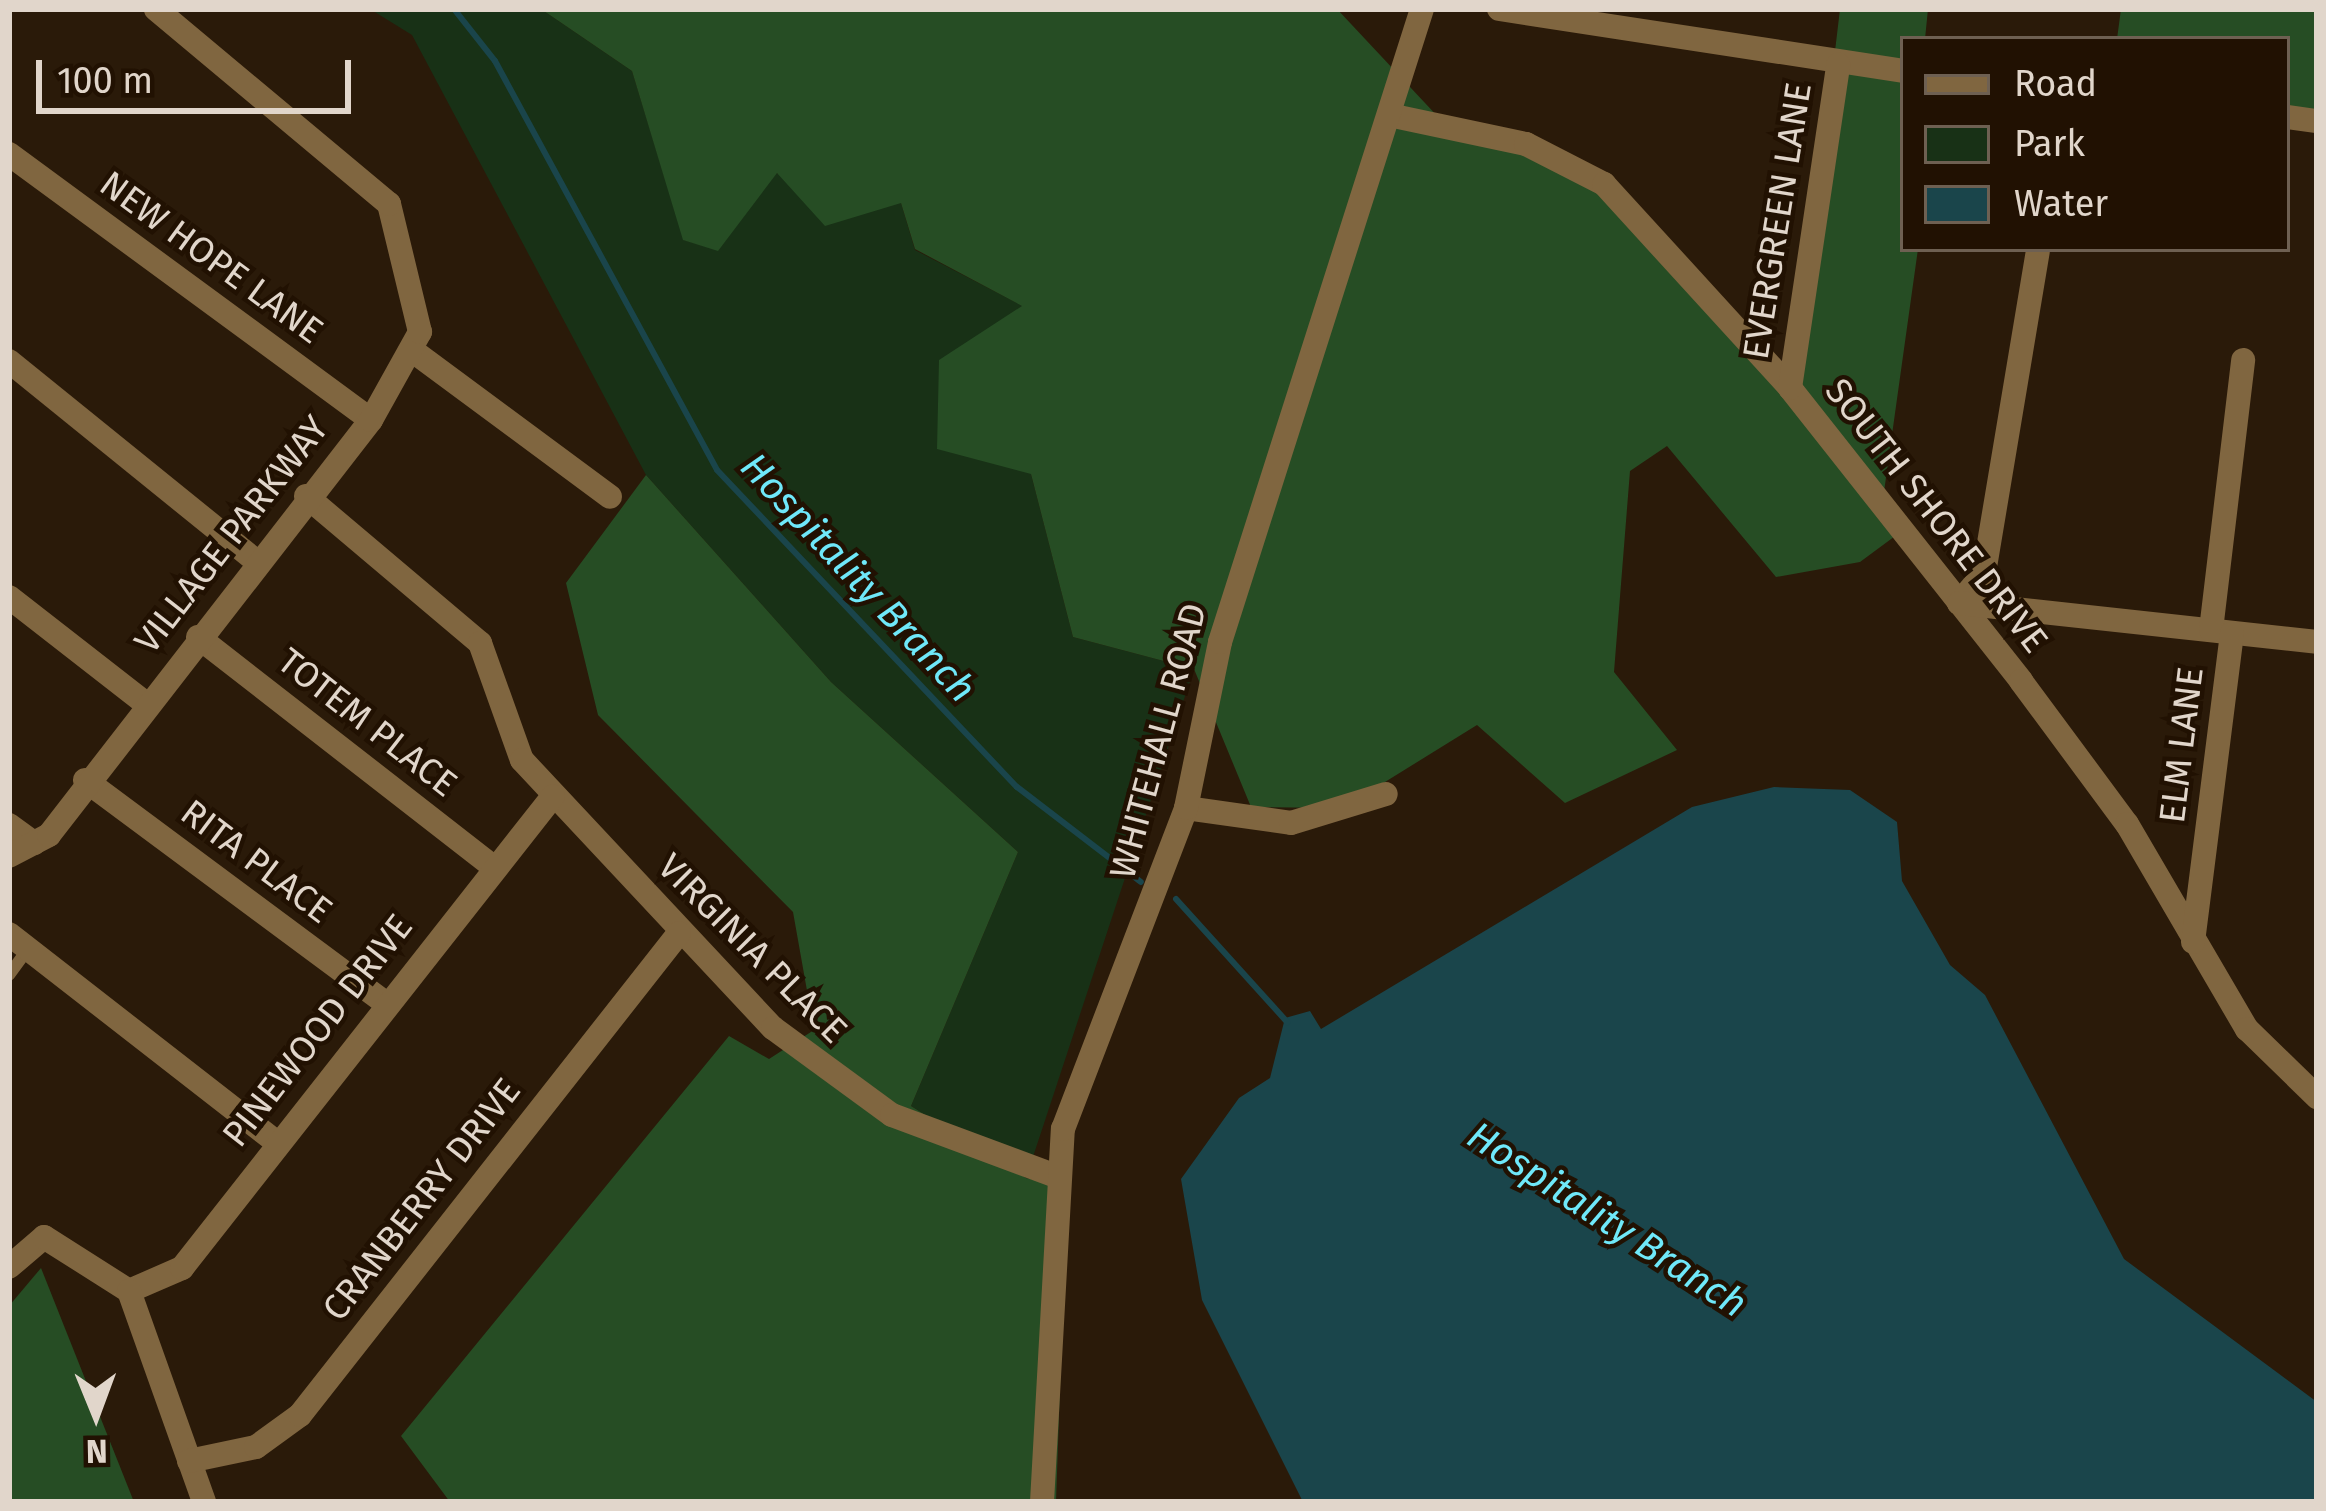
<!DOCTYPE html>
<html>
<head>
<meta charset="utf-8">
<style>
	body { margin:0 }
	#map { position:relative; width:2326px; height:1511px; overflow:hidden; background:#2a1a09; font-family:"Fira Sans",sans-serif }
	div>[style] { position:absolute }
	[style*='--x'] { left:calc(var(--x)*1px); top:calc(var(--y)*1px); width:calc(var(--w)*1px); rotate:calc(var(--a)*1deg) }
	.green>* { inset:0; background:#183116 }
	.forest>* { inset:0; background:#264d24 }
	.water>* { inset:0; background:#1a454b }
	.stream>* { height:6px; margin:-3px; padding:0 3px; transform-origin:3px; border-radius:3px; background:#1a454b }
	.service>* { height:12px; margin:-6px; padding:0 6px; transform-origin:6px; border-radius:6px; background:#806640 }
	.minor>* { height:24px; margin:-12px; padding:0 12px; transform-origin:12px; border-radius:12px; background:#806640 }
	.tertiary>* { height:24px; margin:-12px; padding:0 12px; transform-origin:12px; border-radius:12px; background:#806640 }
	span { translate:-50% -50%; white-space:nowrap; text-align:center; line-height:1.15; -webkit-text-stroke:9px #211102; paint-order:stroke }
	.street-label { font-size:36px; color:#e1d6cb }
	.water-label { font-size:39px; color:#6fe8f9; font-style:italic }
	.frame { position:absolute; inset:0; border:12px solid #e1d6cb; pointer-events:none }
	.legend { position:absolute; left:1900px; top:36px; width:390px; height:216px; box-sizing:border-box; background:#211102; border:3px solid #6e6052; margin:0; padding:15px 21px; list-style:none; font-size:36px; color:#e1d6cb }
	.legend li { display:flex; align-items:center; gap:24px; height:60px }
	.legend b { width:60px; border:3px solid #6e6052 }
	.north { position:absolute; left:36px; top:1355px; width:120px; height:120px; -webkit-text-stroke:9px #211102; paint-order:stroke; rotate:179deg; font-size:33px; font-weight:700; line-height:48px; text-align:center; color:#e1d6cb }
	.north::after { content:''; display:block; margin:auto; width:42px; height:54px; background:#e1d6cb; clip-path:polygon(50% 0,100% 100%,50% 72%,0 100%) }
	.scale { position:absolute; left:36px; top:60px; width:315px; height:54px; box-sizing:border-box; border:6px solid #e1d6cb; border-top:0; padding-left:15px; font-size:36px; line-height:42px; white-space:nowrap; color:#e1d6cb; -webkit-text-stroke:9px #211102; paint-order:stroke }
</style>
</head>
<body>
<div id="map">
	<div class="green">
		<div style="clip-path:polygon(370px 9px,541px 9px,632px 71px,684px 240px,718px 250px,776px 173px,901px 203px,915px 250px,1023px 306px,1031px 474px,1073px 637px,1194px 669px,1026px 1178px,911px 1106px,1018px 852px,831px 682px,646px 475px,412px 35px)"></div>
	</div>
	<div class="forest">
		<div style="clip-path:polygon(541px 9px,1337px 9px,1440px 119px,1606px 185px,1795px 389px,1840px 9px,1928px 9px,1925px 39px,1903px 39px,1903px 249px,1918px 249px,1883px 499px,1906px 528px,1860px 562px,1776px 577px,1667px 446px,1630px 471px,1614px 672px,1677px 750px,1565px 803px,1477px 725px,1343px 808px,1251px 807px,1194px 669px,1073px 637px,1031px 474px,937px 449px,939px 360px,1022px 306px,915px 249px,901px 203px,825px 226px,777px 173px,718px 251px,683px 240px,632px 71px)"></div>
		<div style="clip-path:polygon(2121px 9px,2317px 9px,2317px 128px,2287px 124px,2287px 39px,2117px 39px)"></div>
		<div style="clip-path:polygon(646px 475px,831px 682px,1018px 852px,911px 1106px,1026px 1178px,1067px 1187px,1056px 1502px,450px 1502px,401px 1436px,729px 1036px,769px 1059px,814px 1030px,793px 912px,598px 715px,566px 583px)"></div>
		<div style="clip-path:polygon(41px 1268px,134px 1502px,9px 1502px,9px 1306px)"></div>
	</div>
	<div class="water">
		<div style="clip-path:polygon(1774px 787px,1850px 790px,1897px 822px,1902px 881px,1950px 965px,1985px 995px,2124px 1259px,2317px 1402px,2317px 1502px,1303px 1502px,1202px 1300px,1181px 1179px,1239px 1098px,1270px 1078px,1285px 1018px,1310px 1011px,1321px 1029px,1692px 807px)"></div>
	</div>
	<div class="stream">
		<div style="--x:454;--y:9;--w:66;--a:51.7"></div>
		<div style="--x:495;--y:61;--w:465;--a:61.5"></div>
		<div style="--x:717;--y:470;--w:436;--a:46.6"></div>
		<div style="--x:1017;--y:787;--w:156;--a:37.5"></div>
		<div style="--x:1176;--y:899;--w:166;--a:47.9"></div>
	</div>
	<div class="service">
		<div style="--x:9;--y:975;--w:32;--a:-54"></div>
	</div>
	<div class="minor">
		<div style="--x:1499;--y:9;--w:409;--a:8.7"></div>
		<div style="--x:1389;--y:115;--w:140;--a:12"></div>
		<div style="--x:1526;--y:144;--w:88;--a:27.1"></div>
		<div style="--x:1604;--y:184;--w:276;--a:47.6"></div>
		<div style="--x:1790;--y:388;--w:373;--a:51.7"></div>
		<div style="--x:2021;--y:681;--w:178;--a:53.5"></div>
		<div style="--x:2127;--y:824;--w:238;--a:59.7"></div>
		<div style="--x:2247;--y:1029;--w:98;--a:44.2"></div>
		<div style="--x:2287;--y:117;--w:30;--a:8"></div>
		<div style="--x:9;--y:154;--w:449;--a:36.3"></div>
		<div style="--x:413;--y:351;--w:245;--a:36.5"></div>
		<div style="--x:9;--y:361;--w:319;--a:39"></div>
		<div style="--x:1790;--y:388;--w:327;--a:-81.5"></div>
		<div style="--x:306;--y:496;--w:228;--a:40.2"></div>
		<div style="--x:480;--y:643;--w:124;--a:70.3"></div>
		<div style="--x:522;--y:760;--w:367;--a:46.9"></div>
		<div style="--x:773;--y:1028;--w:147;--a:36.2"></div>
		<div style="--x:892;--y:1115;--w:175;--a:20.4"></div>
		<div style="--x:9;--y:597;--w:172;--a:37.9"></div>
		<div style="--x:1959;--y:603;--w:39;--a:-50"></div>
		<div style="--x:1984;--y:573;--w:326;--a:-80.5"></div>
		<div style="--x:1959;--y:603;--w:360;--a:6.2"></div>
		<div style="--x:2211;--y:630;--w:272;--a:-83.2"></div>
		<div style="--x:198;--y:637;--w:373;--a:37.9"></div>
		<div style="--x:85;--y:780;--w:374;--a:36.6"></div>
		<div style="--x:1186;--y:808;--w:106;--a:8.1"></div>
		<div style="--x:1291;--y:823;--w:99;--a:-17"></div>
		<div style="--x:9;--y:825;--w:31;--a:36"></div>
		<div style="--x:9;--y:856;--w:45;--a:-27.7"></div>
		<div style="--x:49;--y:835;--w:525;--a:-52.19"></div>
		<div style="--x:371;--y:420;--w:101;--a:-60.9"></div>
		<div style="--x:420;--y:332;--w:132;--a:-103.6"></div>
		<div style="--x:389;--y:204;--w:304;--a:-140.1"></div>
		<div style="--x:9;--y:934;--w:338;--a:37.9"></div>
		<div style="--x:2193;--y:942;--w:311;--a:-82.8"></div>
		<div style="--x:9;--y:1267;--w:46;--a:-40.6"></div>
		<div style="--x:44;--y:1237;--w:101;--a:32.4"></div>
		<div style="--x:129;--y:1291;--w:58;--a:-23.5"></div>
		<div style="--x:182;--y:1268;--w:600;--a:-51.83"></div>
		<div style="--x:129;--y:1291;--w:224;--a:70.4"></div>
		<div style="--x:189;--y:1461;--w:68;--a:-11.8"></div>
		<div style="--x:256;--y:1447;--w:54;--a:-36"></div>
		<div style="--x:300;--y:1415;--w:613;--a:-51.82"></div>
	</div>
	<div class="tertiary">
		<div style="--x:1042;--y:1502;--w:374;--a:-86.8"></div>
		<div style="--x:1063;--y:1129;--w:344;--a:-69"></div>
		<div style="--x:1186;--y:808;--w:169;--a:-78.4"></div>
		<div style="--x:1220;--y:642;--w:664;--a:-72.3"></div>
	</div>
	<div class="street-label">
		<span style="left:1778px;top:221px;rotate:-81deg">EVERGREEN LANE</span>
		<span style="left:211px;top:258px;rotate:36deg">NEW HOPE LANE</span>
		<span style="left:1936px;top:516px;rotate:52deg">SOUTH SHORE DRIVE</span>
		<span style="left:232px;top:535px;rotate:-52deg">VILLAGE PARKWAY</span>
		<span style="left:367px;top:723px;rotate:38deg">TOTEM PLACE</span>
		<span style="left:1159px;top:741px;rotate:-75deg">WHITEHALL ROAD</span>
		<span style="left:2182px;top:745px;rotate:-83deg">ELM LANE</span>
		<span style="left:256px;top:862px;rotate:37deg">RITA PLACE</span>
		<span style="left:752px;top:949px;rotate:45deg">VIRGINIA PLACE</span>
		<span style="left:318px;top:1031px;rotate:-52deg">PINEWOOD DRIVE</span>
		<span style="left:422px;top:1200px;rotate:-52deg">CRANBERRY DRIVE</span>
	</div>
	<div class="water-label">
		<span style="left:858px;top:578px;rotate:47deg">Hospitality Branch</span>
		<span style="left:1607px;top:1220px;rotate:33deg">Hospitality Branch</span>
	</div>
	<div class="frame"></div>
	<ul class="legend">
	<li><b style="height:15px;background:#806640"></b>Road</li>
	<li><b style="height:33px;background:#183116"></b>Park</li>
	<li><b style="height:33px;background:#1a454b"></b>Water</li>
	</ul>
	<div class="north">N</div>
	<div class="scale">100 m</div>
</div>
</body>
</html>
